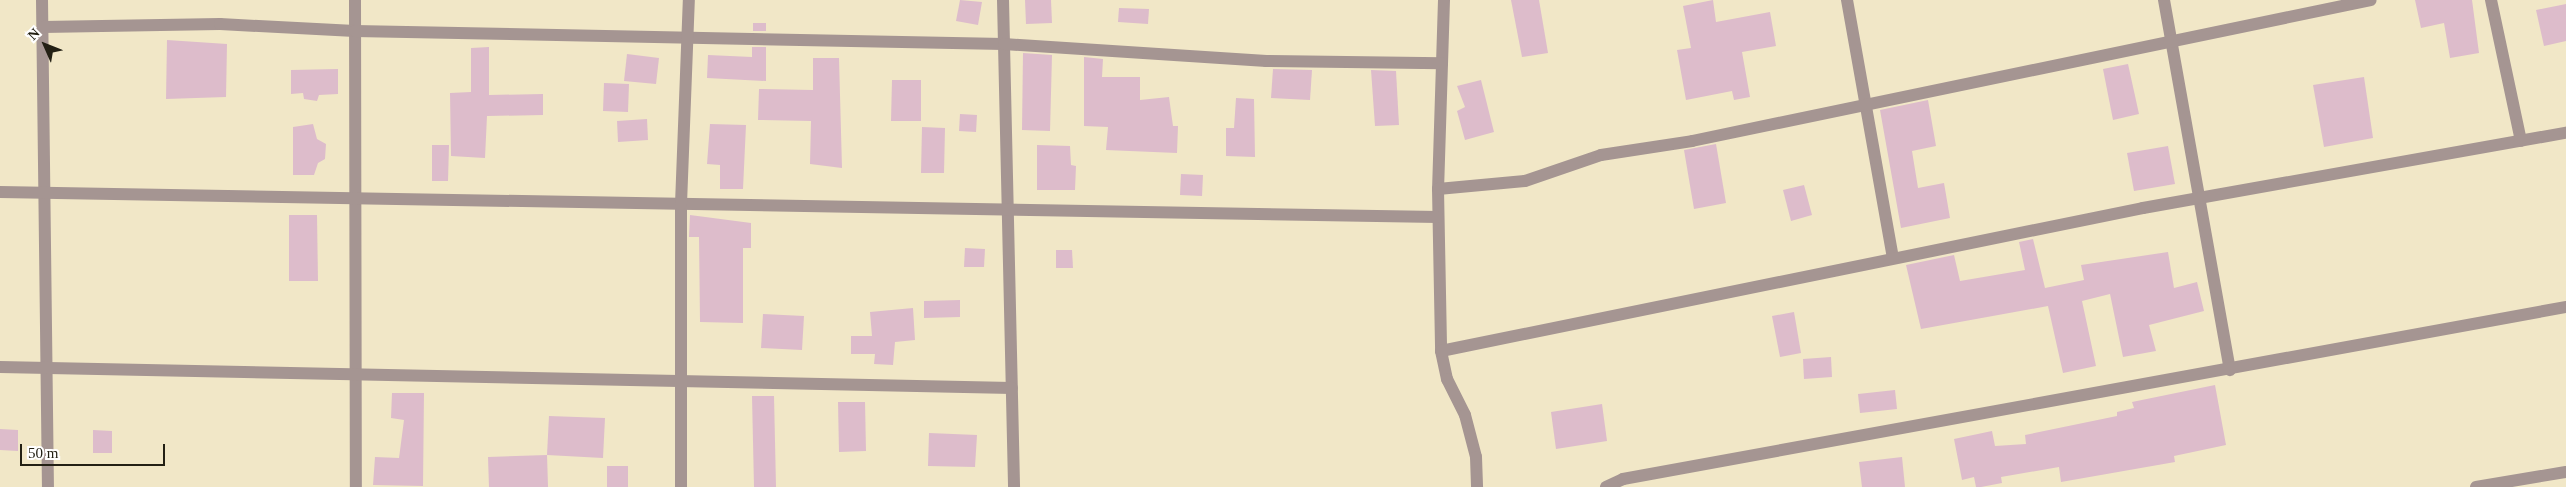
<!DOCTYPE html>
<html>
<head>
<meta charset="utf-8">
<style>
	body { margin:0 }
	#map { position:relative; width:2566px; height:487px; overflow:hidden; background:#f1e7c7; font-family:"Times New Roman",serif }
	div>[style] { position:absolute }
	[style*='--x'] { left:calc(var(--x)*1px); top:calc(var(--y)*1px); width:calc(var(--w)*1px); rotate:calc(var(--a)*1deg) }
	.building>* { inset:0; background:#ddbccb }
	.street>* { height:12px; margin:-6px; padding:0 6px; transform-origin:6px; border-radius:6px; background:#a59592 }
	span { translate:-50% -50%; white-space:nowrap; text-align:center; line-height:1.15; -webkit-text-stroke:5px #fff; paint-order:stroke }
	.north { position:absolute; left:20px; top:20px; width:50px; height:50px; -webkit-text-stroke:4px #fff; paint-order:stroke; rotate:314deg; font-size:14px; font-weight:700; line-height:20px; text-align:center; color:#232014 }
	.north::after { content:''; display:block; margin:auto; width:18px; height:22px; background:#232014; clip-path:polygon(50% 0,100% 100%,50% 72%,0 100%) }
	.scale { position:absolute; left:20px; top:444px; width:145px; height:22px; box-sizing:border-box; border:2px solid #232014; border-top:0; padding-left:6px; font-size:15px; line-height:18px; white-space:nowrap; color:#232014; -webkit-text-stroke:4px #fff; paint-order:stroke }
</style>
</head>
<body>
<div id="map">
	<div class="building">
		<div style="clip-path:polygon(960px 0,982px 2px,978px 25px,956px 21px)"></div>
		<div style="clip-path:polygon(1025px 0,1051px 0,1052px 23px,1026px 24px)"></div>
		<div style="clip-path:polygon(1511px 0,1539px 0,1548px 53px,1522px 57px)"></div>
		<div style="clip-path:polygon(1713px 0,1716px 22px,1770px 12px,1776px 46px,1742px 52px,1750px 97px,1734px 100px,1732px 91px,1686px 100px,1677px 50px,1691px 48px,1683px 6px)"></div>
		<div style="clip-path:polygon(2415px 0,2472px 0,2479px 53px,2450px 58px,2444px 23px,2421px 28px)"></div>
		<div style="clip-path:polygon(2566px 4px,2566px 41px,2544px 46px,2536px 10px)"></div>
		<div style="clip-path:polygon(1119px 8px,1149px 9px,1148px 24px,1118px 22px)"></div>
		<div style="clip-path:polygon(753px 23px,766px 23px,766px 31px,753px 31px)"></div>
		<div style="clip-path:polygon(167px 40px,227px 44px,226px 97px,166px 99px)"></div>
		<div style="clip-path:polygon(489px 47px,489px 95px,543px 94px,543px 115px,487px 116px,485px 158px,451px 156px,450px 93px,471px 92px,471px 48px)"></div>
		<div style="clip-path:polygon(752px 47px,766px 47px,766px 81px,707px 78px,708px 55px,752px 57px)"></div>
		<div style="clip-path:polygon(1023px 53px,1052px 55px,1050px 131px,1022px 130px)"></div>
		<div style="clip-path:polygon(627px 54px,659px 58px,656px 84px,624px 81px)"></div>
		<div style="clip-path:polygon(1084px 57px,1103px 59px,1102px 77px,1140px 77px,1140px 100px,1169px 97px,1173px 126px,1178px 126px,1177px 153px,1106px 150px,1108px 127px,1084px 126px)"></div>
		<div style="clip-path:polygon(813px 58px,839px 58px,842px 168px,810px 164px,811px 121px,758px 120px,759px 89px,813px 90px)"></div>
		<div style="clip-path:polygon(2128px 64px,2139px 114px,2113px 120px,2103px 69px)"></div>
		<div style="clip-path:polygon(338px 69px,338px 94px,319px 95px,317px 101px,304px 99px,303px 93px,291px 94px,291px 70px)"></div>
		<div style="clip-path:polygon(1273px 69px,1312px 70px,1310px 100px,1271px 98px)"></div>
		<div style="clip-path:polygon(1371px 70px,1396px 71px,1399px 125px,1375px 126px)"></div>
		<div style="clip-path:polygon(2364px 77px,2373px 138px,2324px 147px,2313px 85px)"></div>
		<div style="clip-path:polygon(892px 80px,921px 80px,921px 121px,891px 121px)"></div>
		<div style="clip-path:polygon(1481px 80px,1494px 132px,1465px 140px,1457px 111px,1465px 107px,1457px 86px)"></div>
		<div style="clip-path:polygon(604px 83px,629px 84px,628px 112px,603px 111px)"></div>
		<div style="clip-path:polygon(1236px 98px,1254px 99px,1255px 157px,1226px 156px,1226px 128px,1234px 128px)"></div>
		<div style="clip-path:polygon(1928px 100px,1936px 146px,1912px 151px,1918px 188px,1944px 183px,1950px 218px,1901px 228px,1880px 110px)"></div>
		<div style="clip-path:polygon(960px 114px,977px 115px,976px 132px,959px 131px)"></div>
		<div style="clip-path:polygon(647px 119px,648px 140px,618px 142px,617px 121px)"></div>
		<div style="clip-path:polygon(313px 124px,317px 139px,326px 144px,325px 159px,318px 163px,314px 175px,293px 175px,293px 127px)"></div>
		<div style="clip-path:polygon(710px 124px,746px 125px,743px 189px,720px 189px,720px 165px,707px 164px)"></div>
		<div style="clip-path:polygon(922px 127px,945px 128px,944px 173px,921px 173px)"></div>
		<div style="clip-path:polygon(1716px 144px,1726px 203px,1694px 209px,1684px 150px)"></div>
		<div style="clip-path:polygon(432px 145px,449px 145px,448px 181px,432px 181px)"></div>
		<div style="clip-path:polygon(1037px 145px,1070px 146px,1071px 165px,1076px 166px,1075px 190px,1037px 190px)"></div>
		<div style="clip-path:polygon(2168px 146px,2175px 184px,2134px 191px,2127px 153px)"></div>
		<div style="clip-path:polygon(1181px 174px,1203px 175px,1202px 196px,1180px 195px)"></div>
		<div style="clip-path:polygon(1804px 185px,1812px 215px,1791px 221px,1783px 190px)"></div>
		<div style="clip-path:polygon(289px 215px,317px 215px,318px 281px,289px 281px)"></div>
		<div style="clip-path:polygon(690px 215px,751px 223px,751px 248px,743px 248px,743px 323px,700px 322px,699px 237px,689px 237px)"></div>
		<div style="clip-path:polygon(2033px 239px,2045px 288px,2084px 280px,2081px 265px,2168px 252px,2174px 288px,2197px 282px,2204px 311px,2149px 325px,2156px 351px,2123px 357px,2110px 294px,2082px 301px,2096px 366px,2063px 373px,2048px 306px,1921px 329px,1906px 265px,1954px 255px,1960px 281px,2025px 270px,2019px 242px)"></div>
		<div style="clip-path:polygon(965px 248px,985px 249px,984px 267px,964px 267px)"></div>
		<div style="clip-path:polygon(1056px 250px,1072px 250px,1073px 268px,1056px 268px)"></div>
		<div style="clip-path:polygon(960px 300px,960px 317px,924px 318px,924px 301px)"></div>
		<div style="clip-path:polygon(913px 308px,915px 340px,895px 342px,893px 365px,874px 364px,875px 354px,851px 354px,851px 336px,872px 336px,870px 312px)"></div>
		<div style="clip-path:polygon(1794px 312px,1801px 353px,1780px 357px,1772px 316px)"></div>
		<div style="clip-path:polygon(763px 314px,804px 316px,802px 350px,761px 348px)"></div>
		<div style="clip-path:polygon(1831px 357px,1832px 377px,1804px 379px,1803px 359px)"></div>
		<div style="clip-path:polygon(2215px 385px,2226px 445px,2174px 456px,2175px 462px,2061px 482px,2059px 467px,2001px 477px,2002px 483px,1981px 487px,1976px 487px,1974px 477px,1962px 480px,1954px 439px,1992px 431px,1995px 446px,2026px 444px,2025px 435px,2117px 416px,2117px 412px,2134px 408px,2132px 402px)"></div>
		<div style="clip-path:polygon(1895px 390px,1897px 409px,1860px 413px,1858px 394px)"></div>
		<div style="clip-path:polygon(392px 393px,424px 393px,423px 486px,373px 485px,375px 457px,399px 458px,404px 420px,391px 418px)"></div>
		<div style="clip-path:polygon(752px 396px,774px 396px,776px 487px,754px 487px)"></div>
		<div style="clip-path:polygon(838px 402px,865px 402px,866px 451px,839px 452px)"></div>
		<div style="clip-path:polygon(1602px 404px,1607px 441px,1556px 449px,1551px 412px)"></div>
		<div style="clip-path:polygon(549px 416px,605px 418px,603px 458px,547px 455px)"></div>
		<div style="clip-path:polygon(0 429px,18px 430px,18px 451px,0 450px)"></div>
		<div style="clip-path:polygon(93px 430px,112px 431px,112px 453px,93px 453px)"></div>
		<div style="clip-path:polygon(929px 433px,977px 435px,975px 467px,928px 466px)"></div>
		<div style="clip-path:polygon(547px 455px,548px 487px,489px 487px,488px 457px)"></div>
		<div style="clip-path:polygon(1902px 457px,1905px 487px,1862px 487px,1859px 462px)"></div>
		<div style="clip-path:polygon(607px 466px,628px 466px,628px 487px,607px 487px)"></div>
	</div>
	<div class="street">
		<div style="--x:42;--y:0;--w:487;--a:89.3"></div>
		<div style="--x:355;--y:0;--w:487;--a:89.9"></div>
		<div style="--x:1003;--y:0;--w:487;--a:88.7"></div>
		<div style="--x:1444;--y:0;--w:189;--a:91.8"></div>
		<div style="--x:1438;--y:189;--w:162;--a:88.9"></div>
		<div style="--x:1441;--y:351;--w:29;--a:78"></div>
		<div style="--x:1447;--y:379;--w:40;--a:63.4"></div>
		<div style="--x:1465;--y:415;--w:43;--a:75.3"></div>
		<div style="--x:1476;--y:457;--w:30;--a:88"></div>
		<div style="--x:1847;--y:0;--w:262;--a:79.9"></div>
		<div style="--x:2164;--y:0;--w:376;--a:79.9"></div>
		<div style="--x:2491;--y:0;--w:144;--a:78"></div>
		<div style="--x:43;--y:27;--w:177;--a:-1"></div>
		<div style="--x:220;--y:24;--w:135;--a:3"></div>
		<div style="--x:355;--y:31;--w:649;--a:1.15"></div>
		<div style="--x:1004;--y:44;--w:263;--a:3.7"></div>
		<div style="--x:1266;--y:61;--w:176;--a:0.7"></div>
		<div style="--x:1438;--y:189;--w:87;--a:-5.3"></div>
		<div style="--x:1525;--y:181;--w:80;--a:-18.9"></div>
		<div style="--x:1601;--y:155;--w:92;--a:-8.7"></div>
		<div style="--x:1692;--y:141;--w:693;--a:-11.73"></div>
		<div style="--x:0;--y:192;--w:1438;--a:1"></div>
		<div style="--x:1441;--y:351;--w:716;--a:-11.51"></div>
		<div style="--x:2143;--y:208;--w:430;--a:-10.1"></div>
		<div style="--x:0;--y:367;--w:1012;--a:1.19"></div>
		<div style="--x:681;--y:487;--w:283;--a:-90"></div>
		<div style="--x:681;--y:204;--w:204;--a:-87.8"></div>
		<div style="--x:1606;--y:487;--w:19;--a:-25"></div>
		<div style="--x:1623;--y:479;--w:959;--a:-10.34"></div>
		<div style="--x:2476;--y:487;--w:91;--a:-9.5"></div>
	</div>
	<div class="north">N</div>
	<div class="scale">50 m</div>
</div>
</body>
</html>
